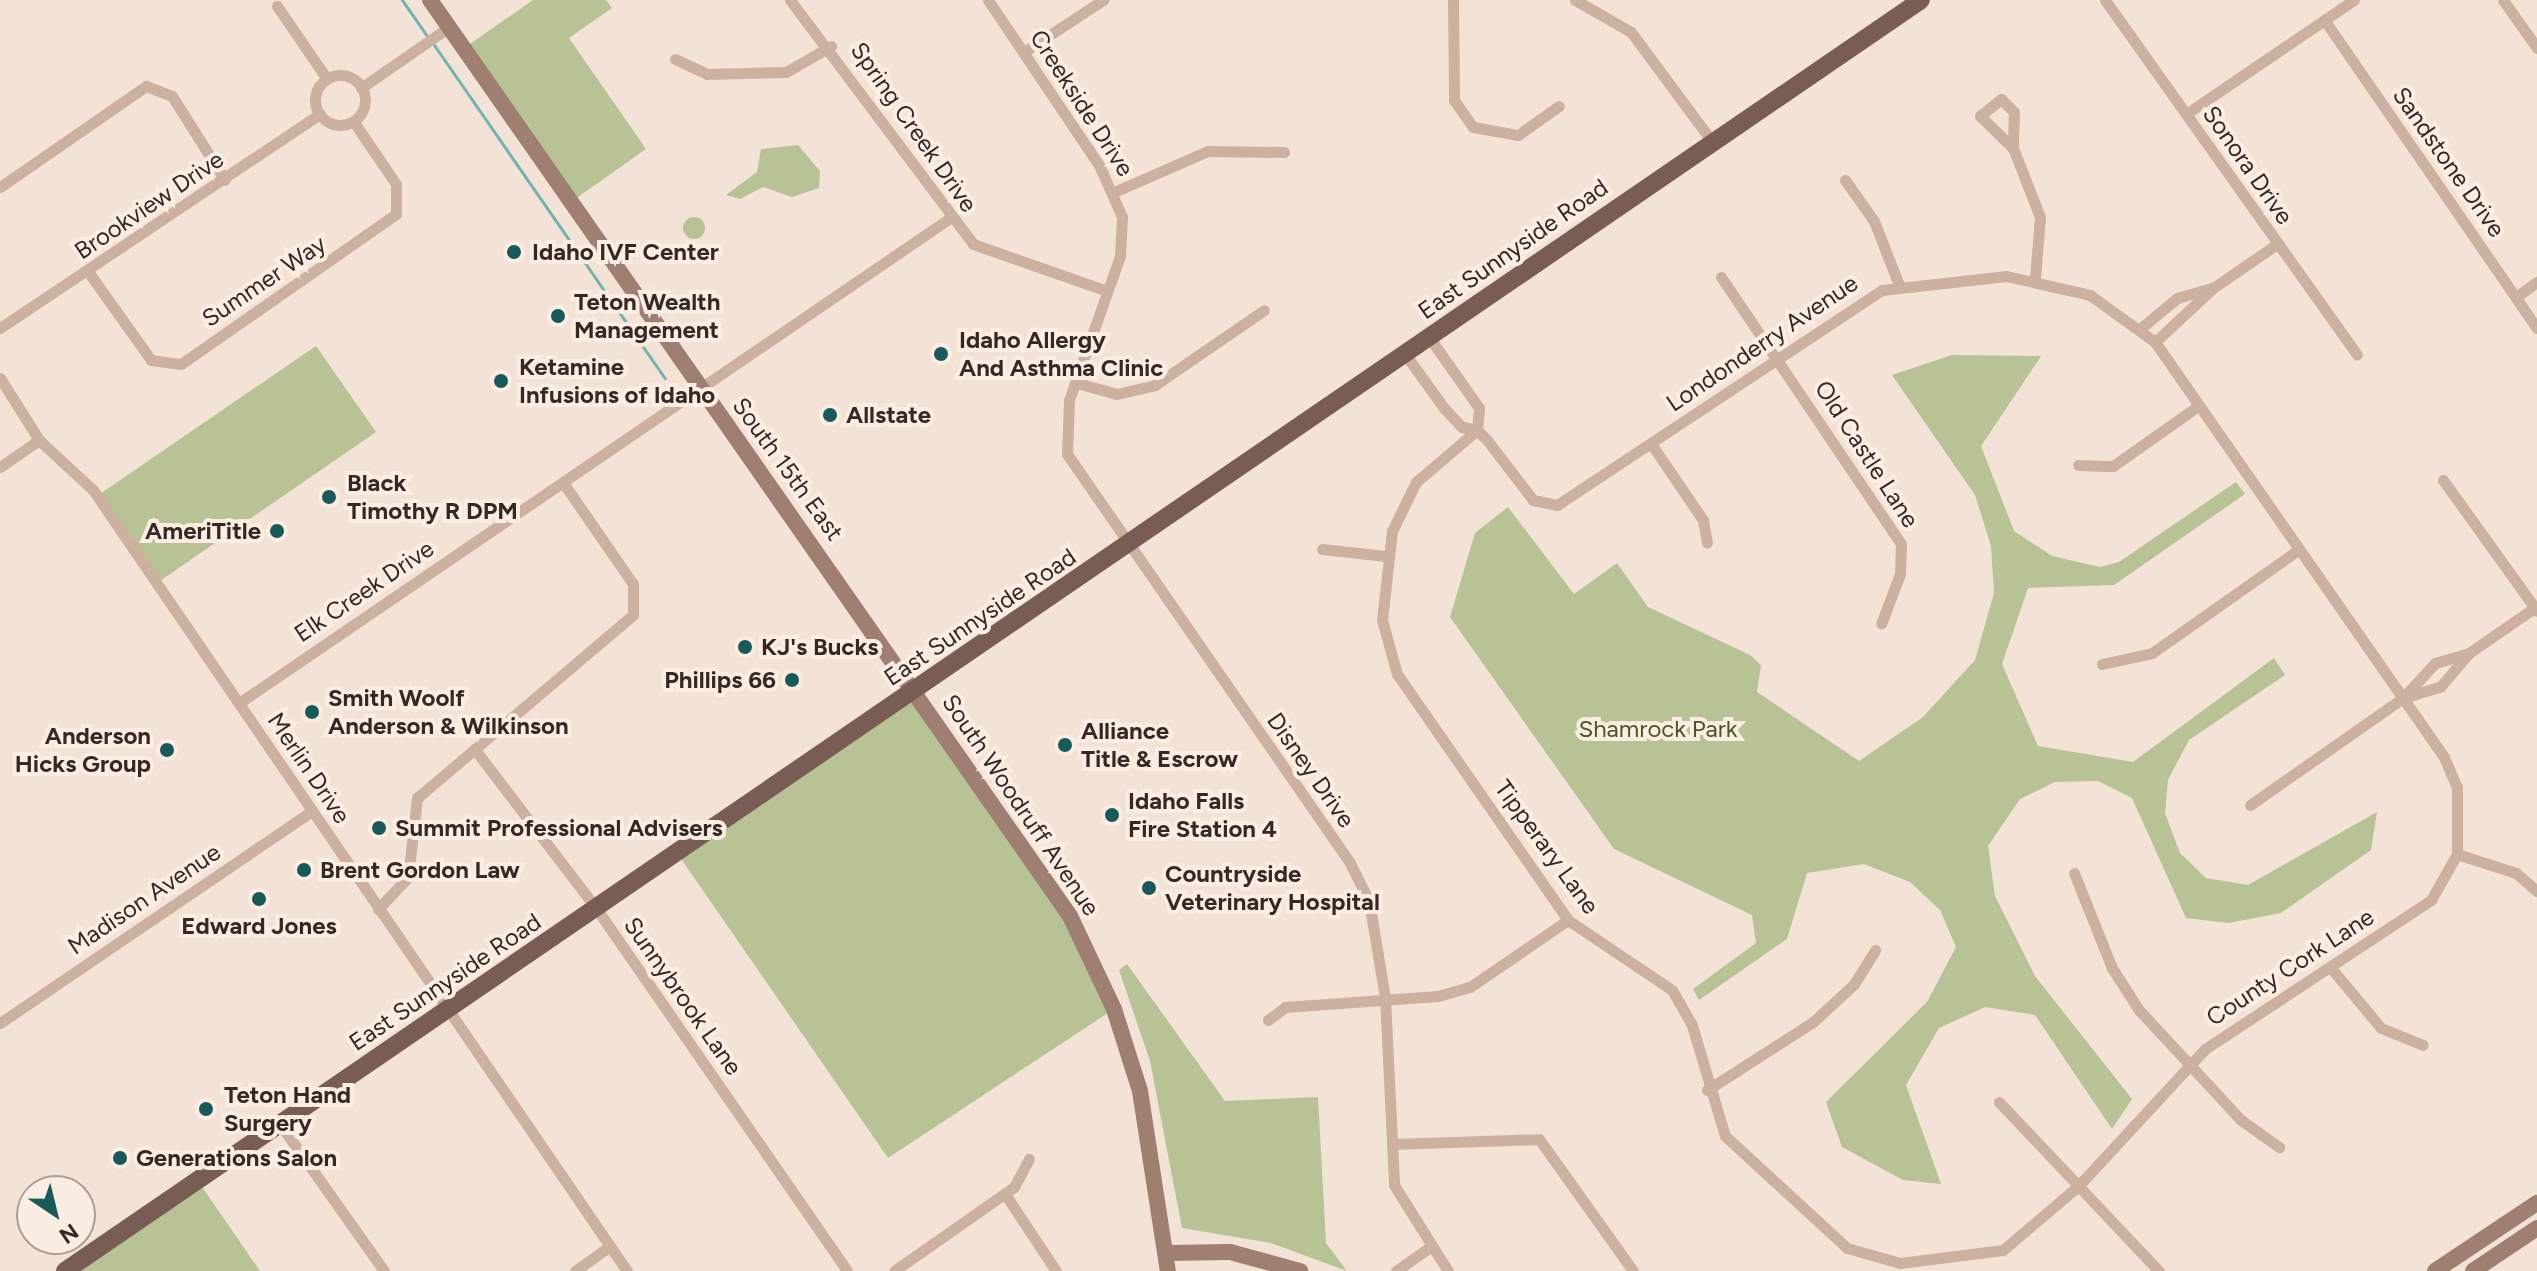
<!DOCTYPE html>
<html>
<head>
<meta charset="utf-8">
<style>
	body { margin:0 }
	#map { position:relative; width:2537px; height:1271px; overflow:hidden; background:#f3e3d6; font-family:Figtree,sans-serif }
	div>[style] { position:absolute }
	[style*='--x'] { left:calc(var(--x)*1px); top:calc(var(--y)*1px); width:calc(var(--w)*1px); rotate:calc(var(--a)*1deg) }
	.green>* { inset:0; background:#b7c395 }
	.round { border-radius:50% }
	.stream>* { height:3px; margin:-1.5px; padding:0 1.5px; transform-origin:1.5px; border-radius:1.5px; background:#72b2b0 }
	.street>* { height:11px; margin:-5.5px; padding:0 5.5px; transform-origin:5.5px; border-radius:5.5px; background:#ccb1a1 }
	.street>.ring { margin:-5.5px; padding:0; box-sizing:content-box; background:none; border:11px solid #ccb1a1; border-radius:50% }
	.secondary>* { height:16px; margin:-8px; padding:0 8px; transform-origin:8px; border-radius:8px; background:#9f7f72 }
	.primary>* { height:18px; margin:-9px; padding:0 9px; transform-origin:9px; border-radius:9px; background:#795d54 }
	.dots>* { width:22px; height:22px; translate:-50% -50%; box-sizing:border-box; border:4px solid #fbede2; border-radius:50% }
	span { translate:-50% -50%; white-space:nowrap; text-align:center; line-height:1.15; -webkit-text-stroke:8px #fbede2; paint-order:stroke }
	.street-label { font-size:24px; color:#352825 }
	.poi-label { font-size:24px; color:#352825; font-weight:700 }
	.left { translate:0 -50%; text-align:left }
	.right { translate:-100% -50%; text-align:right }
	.park-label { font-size:24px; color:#485626 }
	.north { position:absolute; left:16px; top:1175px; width:80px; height:80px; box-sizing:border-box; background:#fbede2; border:2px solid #ac9e96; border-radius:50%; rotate:145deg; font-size:22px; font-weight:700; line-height:32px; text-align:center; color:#352825 }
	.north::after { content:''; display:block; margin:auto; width:28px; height:36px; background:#175a59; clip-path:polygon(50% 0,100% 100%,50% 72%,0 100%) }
</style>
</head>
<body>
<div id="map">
	<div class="green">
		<div style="clip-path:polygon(533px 0,606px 0,612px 8px,569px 38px,646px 149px,571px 202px,464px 48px)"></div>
		<div style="clip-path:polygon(798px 145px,820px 171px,819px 188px,792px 197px,763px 187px,740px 199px,726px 195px,757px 172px,761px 149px)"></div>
		<div class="round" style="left:683px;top:217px;width:22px;height:22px"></div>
		<div style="clip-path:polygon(316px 346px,376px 432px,157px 583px,97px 496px)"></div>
		<div style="clip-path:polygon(1952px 355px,2041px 356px,1981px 446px,2014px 531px,2052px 556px,2100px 567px,2119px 562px,2236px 482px,2245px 494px,2114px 585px,2028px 588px,2002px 664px,2038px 746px,2133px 762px,2274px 658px,2285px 675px,2189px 740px,2168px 780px,2165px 813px,2180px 853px,2206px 878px,2248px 885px,2377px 812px,2371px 850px,2281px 913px,2228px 923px,2186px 918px,2132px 798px,2098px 781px,2055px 782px,2020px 799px,1988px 846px,1995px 896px,2035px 976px,2132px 1099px,2112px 1129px,2035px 1015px,1985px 1007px,1939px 1028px,1906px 1085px,1941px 1184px,1903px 1180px,1842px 1147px,1826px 1102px,1927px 1002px,1956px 947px,1940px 910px,1910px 882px,1864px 864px,1807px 873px,1787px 939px,1699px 1000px,1693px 989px,1756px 943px,1752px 915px,1614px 849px,1450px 617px,1475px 533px,1508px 507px,1574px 594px,1617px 563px,1648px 607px,1750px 655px,1761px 665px,1757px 692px,1859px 761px,1923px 717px,1975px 660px,1994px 593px,1991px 546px,1975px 495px,1892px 375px)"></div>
		<div style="clip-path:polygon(915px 690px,1064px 906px,1114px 1009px,888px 1158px,677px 853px)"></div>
		<div style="clip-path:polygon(1127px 964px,1225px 1101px,1318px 1097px,1326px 1243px,1347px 1271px,1271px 1243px,1182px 1228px,1150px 1061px,1119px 970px)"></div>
		<div style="clip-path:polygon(198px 1181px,260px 1271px,66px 1271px)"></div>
	</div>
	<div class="stream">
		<div style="--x:402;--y:0;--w:44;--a:55.2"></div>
		<div style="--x:432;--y:42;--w:409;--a:55.3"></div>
	</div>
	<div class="street">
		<div style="--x:790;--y:0;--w:305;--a:53.1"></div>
		<div style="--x:973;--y:244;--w:142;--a:19.3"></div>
		<div style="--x:988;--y:0;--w:199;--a:56.1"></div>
		<div style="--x:1099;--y:165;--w:57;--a:66.1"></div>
		<div style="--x:1122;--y:217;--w:39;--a:93"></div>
		<div style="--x:1120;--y:256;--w:153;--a:109.5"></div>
		<div style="--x:1069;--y:400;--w:54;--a:92.1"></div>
		<div style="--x:1067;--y:454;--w:497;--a:55.3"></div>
		<div style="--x:1350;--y:863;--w:42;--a:63.4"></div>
		<div style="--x:1369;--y:901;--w:98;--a:80.6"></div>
		<div style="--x:1385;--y:998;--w:187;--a:87.2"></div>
		<div style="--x:1394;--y:1185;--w:102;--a:57.9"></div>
		<div style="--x:1453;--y:0;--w:100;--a:89.4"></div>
		<div style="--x:1454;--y:100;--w:33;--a:55"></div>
		<div style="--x:1473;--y:127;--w:46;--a:10.1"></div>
		<div style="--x:1518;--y:135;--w:50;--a:-35.3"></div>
		<div style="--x:1575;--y:0;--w:64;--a:29.7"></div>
		<div style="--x:1631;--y:32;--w:134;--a:53.5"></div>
		<div style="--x:2105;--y:0;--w:435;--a:54.6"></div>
		<div style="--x:2503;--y:0;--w:59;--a:54.7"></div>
		<div style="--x:277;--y:6;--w:88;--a:55.6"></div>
		<div style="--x:2325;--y:21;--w:373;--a:55.4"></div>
		<div style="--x:1024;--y:52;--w:95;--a:-33.4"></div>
		<div style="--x:675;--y:59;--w:35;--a:25"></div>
		<div style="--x:707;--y:74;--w:79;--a:-1.5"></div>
		<div style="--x:786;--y:72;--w:52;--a:-30"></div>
		<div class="ring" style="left:315px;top:75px;width:39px;height:39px"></div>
		<div style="--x:361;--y:88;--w:107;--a:-34.7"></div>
		<div style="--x:2001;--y:99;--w:18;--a:45"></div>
		<div style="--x:2014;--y:112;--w:36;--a:92"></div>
		<div style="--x:2013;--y:148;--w:46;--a:-135.9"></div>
		<div style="--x:1980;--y:116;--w:27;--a:-39"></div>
		<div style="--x:2186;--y:114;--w:203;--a:-34.2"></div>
		<div style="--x:2013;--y:148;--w:74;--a:68.6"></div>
		<div style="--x:2040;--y:217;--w:61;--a:94.7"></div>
		<div style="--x:1845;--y:180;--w:50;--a:54.7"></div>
		<div style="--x:1874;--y:221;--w:69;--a:68.7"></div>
		<div style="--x:0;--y:187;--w:178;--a:-34.7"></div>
		<div style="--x:146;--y:86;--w:28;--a:21"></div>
		<div style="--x:172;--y:96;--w:99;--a:57.8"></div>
		<div style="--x:1114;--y:192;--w:103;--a:-23.6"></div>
		<div style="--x:1208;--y:151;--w:76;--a:0.8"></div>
		<div style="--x:89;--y:273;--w:107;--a:54.5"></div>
		<div style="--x:151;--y:360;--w:30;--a:8"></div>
		<div style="--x:181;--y:364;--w:262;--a:-34.9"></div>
		<div style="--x:396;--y:214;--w:30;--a:-90"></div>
		<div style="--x:396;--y:184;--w:76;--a:-124.3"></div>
		<div style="--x:1721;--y:277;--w:322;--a:56"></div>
		<div style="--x:1901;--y:544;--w:30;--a:92"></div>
		<div style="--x:1900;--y:574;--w:53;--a:110.8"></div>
		<div style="--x:2516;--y:297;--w:26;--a:-36"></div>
		<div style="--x:0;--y:328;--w:385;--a:-33.8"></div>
		<div style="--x:2141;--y:328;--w:47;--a:-39.8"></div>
		<div style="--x:2177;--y:298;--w:37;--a:-16"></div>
		<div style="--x:1429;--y:337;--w:87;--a:54.8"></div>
		<div style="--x:1479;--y:408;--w:22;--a:95"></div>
		<div style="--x:2155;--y:342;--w:79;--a:-43"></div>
		<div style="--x:2213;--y:288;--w:78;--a:-34.5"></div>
		<div style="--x:1405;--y:354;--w:67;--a:54.2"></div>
		<div style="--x:1444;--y:408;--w:26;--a:47"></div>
		<div style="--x:1462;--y:427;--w:15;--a:11"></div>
		<div style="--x:1477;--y:430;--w:14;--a:45"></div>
		<div style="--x:1487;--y:440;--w:76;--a:52.5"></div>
		<div style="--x:1533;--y:500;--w:25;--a:12"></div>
		<div style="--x:1557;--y:505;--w:390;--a:-33.5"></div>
		<div style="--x:1882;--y:290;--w:125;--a:-6.4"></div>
		<div style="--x:2006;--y:276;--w:86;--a:12.7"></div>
		<div style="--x:2090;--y:295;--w:80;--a:35.9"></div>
		<div style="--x:2155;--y:342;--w:506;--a:55.15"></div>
		<div style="--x:2444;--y:757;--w:33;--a:67"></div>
		<div style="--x:2457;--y:787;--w:67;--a:90"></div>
		<div style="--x:2457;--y:854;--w:53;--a:119.5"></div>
		<div style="--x:2431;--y:900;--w:271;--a:146.6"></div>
		<div style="--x:2205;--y:1049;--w:188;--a:132.8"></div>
		<div style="--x:2077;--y:1187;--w:97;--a:139.6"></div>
		<div style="--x:2003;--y:1250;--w:104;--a:172.8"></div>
		<div style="--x:1900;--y:1263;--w:55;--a:-164.2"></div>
		<div style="--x:1847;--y:1248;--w:166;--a:-137.4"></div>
		<div style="--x:1725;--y:1136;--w:116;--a:-106.6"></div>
		<div style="--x:1692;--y:1025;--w:40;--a:-119.7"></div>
		<div style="--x:1672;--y:990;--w:125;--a:-146.1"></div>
		<div style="--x:1568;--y:920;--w:300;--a:-124.8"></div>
		<div style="--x:1397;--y:674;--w:56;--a:-105.5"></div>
		<div style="--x:1382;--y:620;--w:90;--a:-83.6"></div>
		<div style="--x:1392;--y:531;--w:55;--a:-63.9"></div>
		<div style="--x:1416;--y:482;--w:80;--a:-40.4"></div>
		<div style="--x:0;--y:378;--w:73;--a:57.8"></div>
		<div style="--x:39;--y:440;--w:74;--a:42.8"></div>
		<div style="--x:93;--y:490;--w:946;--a:55.64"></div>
		<div style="--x:1077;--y:383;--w:41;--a:15.4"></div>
		<div style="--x:1117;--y:394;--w:39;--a:-13"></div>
		<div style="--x:1155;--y:385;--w:132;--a:-34.5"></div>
		<div style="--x:1652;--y:445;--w:91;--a:55.8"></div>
		<div style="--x:1703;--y:520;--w:23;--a:80"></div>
		<div style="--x:2078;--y:465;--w:35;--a:2"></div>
		<div style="--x:2113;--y:466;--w:104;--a:-35.2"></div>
		<div style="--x:0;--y:467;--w:47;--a:-34.7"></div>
		<div style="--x:2443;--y:480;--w:161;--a:54.3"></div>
		<div style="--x:1322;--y:549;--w:64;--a:6.2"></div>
		<div style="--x:2102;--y:664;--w:51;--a:-12.4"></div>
		<div style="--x:2152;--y:653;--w:179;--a:-35.2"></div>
		<div style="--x:2403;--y:698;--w:47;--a:-47.6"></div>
		<div style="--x:2435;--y:663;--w:35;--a:-16"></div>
		<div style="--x:239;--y:703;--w:861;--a:-34.3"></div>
		<div style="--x:476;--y:751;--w:198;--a:52.6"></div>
		<div style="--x:596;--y:908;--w:441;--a:55.3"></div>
		<div style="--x:2250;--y:805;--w:187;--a:-35"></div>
		<div style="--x:2403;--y:698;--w:39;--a:-17"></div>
		<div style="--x:2440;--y:687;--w:45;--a:-49.5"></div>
		<div style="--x:2469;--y:653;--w:83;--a:-34.7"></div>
		<div style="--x:2457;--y:854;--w:62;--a:17.9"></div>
		<div style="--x:2516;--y:873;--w:28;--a:41"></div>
		<div style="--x:2074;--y:873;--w:102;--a:68.2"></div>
		<div style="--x:2112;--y:968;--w:50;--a:57.3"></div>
		<div style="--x:2139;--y:1010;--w:150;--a:47.2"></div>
		<div style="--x:2241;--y:1120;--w:47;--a:35.4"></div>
		<div style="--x:378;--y:909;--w:44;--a:-46.8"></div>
		<div style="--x:408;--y:877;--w:80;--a:-83.5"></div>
		<div style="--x:417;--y:798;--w:283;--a:-40.3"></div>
		<div style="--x:633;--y:615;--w:31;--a:-90"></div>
		<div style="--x:633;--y:584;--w:121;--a:-124.6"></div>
		<div style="--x:2331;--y:968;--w:78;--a:50.2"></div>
		<div style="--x:2381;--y:1028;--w:45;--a:22"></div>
		<div style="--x:1268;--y:1020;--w:21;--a:-37"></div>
		<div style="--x:1285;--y:1007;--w:153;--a:-4.1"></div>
		<div style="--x:1438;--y:996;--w:33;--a:-16"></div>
		<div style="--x:1470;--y:987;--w:119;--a:-34.4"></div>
		<div style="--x:0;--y:1023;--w:377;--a:-34.2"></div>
		<div style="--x:1707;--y:1090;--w:126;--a:-32.7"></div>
		<div style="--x:1813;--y:1022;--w:56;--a:-42.8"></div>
		<div style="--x:1854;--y:984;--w:40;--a:-58"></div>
		<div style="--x:1999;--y:1102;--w:233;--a:46.6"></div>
		<div style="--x:280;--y:1124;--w:180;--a:54.7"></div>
		<div style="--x:1392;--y:1144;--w:147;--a:-1.9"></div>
		<div style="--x:1539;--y:1139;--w:162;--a:54.5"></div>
		<div style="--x:1005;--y:1194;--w:92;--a:56.5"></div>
		<div style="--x:575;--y:1271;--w:43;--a:-35.5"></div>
		<div style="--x:894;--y:1271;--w:146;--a:-35"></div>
		<div style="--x:1014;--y:1187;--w:32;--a:-62"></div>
		<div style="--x:1396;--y:1271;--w:42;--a:-35.2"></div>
	</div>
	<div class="secondary">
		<div style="--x:430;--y:0;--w:1117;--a:55.06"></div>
		<div style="--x:1070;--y:916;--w:103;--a:64.7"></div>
		<div style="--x:1114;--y:1009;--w:86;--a:72.4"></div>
		<div style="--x:1140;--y:1091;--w:182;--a:81.2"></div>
		<div style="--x:1168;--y:1253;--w:62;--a:-0.9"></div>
		<div style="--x:1230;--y:1252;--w:73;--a:15.2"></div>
		<div style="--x:2435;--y:1271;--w:123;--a:-33.7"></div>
		<div style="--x:2473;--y:1271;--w:77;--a:-33.9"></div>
	</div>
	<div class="primary">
		<div style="--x:65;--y:1271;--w:2249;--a:-34.4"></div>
	</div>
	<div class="dots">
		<div style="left:514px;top:252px;background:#175a59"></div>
		<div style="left:558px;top:316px;background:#175a59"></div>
		<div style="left:941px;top:354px;background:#175a59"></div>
		<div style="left:501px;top:381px;background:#175a59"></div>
		<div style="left:830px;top:415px;background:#175a59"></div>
		<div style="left:329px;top:497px;background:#175a59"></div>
		<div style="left:277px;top:531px;background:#175a59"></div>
		<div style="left:745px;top:647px;background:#175a59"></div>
		<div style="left:792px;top:680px;background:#175a59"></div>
		<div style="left:312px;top:712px;background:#175a59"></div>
		<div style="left:1065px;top:745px;background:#175a59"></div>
		<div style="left:167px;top:750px;background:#175a59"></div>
		<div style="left:1112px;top:815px;background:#175a59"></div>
		<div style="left:379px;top:828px;background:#175a59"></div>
		<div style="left:304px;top:870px;background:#175a59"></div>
		<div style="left:1149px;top:888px;background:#175a59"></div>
		<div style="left:259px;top:899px;background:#175a59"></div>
		<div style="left:206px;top:1109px;background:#175a59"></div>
		<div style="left:120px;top:1158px;background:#175a59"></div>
	</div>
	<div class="street-label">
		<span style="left:1082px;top:103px;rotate:57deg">Creekside Drive</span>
		<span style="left:914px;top:127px;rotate:55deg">Spring Creek Drive</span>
		<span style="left:2449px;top:162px;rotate:55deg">Sandstone Drive</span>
		<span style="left:2248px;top:165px;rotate:55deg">Sonora Drive</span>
		<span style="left:149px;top:205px;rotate:-34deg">Brookview Drive</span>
		<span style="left:1513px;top:249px;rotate:-35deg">East Sunnyside Road</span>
		<span style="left:264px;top:281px;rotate:-34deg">Summer Way</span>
		<span style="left:1762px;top:343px;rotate:-34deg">Londonderry Avenue</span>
		<span style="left:1867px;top:454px;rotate:57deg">Old Castle Lane</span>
		<span style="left:788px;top:469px;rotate:54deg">South 15th East</span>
		<span style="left:364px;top:591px;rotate:-34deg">Elk Creek Drive</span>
		<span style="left:980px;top:617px;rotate:-34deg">East Sunnyside Road</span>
		<span style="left:309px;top:768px;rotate:56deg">Merlin Drive</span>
		<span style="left:1311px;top:770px;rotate:55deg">Disney Drive</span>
		<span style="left:1021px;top:805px;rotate:56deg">South Woodruff Avenue</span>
		<span style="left:1547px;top:847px;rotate:54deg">Tipperary Lane</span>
		<span style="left:144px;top:899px;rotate:-34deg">Madison Avenue</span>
		<span style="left:2290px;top:967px;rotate:-33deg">County Cork Lane</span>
		<span style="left:445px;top:982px;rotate:-34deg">East Sunnyside Road</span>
		<span style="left:683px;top:996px;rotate:55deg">Sunnybrook Lane</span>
	</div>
	<div class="poi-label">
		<span class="left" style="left:532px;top:252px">Idaho IVF Center</span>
		<span class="left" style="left:574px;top:316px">Teton Wealth<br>Management</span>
		<span class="left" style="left:959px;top:354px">Idaho Allergy<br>And Asthma Clinic</span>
		<span class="left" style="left:519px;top:381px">Ketamine<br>Infusions of Idaho</span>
		<span class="left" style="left:846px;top:415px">Allstate</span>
		<span class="left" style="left:347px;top:497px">Black<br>Timothy R DPM</span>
		<span class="right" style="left:261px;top:531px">AmeriTitle</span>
		<span class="left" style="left:761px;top:647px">KJ's Bucks</span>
		<span class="right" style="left:776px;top:680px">Phillips 66</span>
		<span class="left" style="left:328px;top:712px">Smith Woolf<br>Anderson &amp; Wilkinson</span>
		<span class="left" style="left:1081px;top:745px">Alliance<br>Title &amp; Escrow</span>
		<span class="right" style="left:151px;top:750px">Anderson<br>Hicks Group</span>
		<span class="left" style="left:1128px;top:815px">Idaho Falls<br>Fire Station 4</span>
		<span class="left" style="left:395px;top:828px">Summit Professional Advisers</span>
		<span class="left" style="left:320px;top:870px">Brent Gordon Law</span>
		<span class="left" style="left:1165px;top:888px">Countryside<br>Veterinary Hospital</span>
		<span style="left:259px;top:926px">Edward Jones</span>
		<span class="left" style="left:224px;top:1109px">Teton Hand<br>Surgery</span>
		<span class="left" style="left:136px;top:1158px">Generations Salon</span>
	</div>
	<div class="park-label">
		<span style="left:1658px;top:729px">Shamrock Park</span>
	</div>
	<div class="north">N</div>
</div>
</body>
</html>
